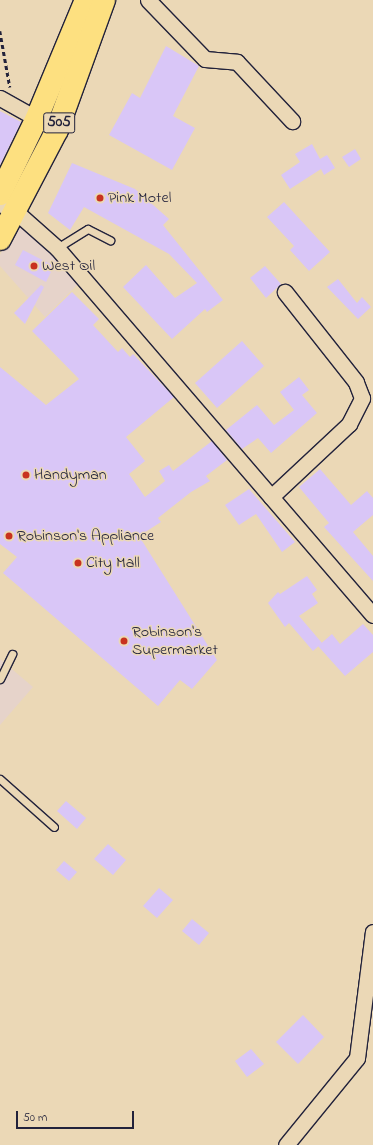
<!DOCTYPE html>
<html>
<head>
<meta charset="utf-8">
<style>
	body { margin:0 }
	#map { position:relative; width:373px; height:1145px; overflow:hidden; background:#ebd8b6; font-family:"Indie Flower",sans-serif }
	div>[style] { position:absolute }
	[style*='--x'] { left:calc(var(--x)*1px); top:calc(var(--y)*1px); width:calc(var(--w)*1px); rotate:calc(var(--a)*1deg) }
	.built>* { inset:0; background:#e6d3ca }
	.building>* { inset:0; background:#d9c6f7 }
	.path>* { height:2.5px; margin-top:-1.25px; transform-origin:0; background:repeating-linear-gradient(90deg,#22223b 0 4px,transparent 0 7px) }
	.roads { filter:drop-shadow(1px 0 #22223b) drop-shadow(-1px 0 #22223b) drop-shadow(0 1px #22223b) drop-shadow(0 -1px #22223b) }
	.service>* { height:7px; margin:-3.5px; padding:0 3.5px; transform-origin:3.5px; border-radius:3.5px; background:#ebd8b6 }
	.minor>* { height:15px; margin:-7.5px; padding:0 7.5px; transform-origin:7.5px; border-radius:7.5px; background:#ebd8b6 }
	.trunk>* { height:22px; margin:-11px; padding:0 11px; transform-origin:11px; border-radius:11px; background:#fde080 }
	.dots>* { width:11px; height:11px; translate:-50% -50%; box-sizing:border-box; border:2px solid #ebd8b6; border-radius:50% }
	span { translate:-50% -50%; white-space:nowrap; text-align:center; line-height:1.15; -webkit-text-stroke:3px #ebd8b6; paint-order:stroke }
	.shield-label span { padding:1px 3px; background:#ebd8b6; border:1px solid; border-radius:3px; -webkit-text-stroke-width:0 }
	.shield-label { font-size:15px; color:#22223b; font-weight:700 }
	.poi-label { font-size:16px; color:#22223b }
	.left { translate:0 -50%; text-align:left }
	.scale { position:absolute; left:16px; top:1111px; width:118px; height:18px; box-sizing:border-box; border:2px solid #22223b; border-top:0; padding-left:5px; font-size:12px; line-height:14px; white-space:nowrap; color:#22223b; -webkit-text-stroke:3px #ebd8b6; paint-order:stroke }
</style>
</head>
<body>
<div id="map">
	<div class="built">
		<div style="clip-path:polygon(17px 222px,31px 230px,79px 283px,45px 317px,0 266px,0 255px)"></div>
		<div style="clip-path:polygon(0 659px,33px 687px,0 725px)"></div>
	</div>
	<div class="building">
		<div style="clip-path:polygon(166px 46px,199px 66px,173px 116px,195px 128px,172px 170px,109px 135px,132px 93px,140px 98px)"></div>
		<div style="clip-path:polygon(0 111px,21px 122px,0 165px)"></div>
		<div style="clip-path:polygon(312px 144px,320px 159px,327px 155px,335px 168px,324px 175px,321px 169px,290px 189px,281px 175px,300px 162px,295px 154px)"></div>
		<div style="clip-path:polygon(355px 149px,361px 159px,349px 167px,342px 157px)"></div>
		<div style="clip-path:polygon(72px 163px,135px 189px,169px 219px,163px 225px,223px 300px,207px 312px,205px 309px,172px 339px,123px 287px,146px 265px,175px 298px,197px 283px,169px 254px,84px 207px,70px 230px,48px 213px)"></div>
		<div style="clip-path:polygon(284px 202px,330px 252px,309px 271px,290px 250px,294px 246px,267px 217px)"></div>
		<div style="clip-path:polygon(23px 250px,54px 266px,46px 282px,15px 265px)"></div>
		<div style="clip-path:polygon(265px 266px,281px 284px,266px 298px,250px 278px)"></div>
		<div style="clip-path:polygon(338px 279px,357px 303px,362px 297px,371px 307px,358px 319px,327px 287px)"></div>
		<div style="clip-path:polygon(41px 285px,44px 287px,25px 324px,14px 313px)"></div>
		<div style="clip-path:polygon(72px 292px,99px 319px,93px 325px,118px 352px,122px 348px,130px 357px,133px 354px,174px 397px,126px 437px,145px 461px,129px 474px,145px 497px,165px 481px,159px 471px,169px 465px,173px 471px,212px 441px,227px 460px,206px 476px,210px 481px,191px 492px,158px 518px,161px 522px,139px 536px,217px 660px,192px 689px,180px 680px,158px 706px,3px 573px,17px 557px,0 544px,0 367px,46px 405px,79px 379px,32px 331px)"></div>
		<div style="clip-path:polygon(242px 341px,264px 366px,217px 408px,195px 383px)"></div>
		<div style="clip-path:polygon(299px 377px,309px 390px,302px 395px,317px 413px,271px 453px,258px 438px,242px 449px,226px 430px,257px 405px,274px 425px,294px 410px,280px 392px)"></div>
		<div style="clip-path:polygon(320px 469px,351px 505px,367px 491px,373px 498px,373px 515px,353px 532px,373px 556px,373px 581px,324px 527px,329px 523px,299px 487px)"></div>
		<div style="clip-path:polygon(249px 489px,295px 542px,282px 552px,256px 514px,239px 525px,225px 505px)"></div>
		<div style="clip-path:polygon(307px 576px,317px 590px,312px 594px,318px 603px,299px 616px,322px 643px,313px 651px,289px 623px,285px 627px,268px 603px,278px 592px,280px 594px)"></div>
		<div style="clip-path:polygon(363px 624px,373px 635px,373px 652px,345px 676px,318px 646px,332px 634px,340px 644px)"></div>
		<div style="clip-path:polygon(66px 801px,86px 818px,77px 829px,57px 811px)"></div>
		<div style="clip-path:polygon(108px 844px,126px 860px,113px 875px,94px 859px)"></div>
		<div style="clip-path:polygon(64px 861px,77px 872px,69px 881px,56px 870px)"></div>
		<div style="clip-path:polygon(159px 888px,173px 900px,157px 918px,143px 906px)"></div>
		<div style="clip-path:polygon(192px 919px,209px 933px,199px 945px,182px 931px)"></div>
		<div style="clip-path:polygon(303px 1015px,324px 1037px,298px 1064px,276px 1042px)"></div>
		<div style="clip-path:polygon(251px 1049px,264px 1064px,247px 1077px,235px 1061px)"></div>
	</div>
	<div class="path">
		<div style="--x:0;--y:31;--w:57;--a:79.9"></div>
	</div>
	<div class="roads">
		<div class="service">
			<div style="--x:57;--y:248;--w:36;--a:-32"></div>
			<div style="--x:88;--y:229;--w:25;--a:27"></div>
			<div style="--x:0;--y:679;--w:28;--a:-64"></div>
			<div style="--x:0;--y:779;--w:72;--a:41.6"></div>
		</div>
		<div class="minor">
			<div style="--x:148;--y:0;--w:82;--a:46"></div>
			<div style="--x:205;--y:59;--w:32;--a:5"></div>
			<div style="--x:237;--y:62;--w:81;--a:47"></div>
			<div style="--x:0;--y:98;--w:65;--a:29.3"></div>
			<div style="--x:0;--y:204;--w:17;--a:25"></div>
			<div style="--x:15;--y:211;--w:56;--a:41.4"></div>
			<div style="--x:57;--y:248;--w:484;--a:49.3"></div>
			<div style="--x:271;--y:497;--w:107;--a:-43.1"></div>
			<div style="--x:349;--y:424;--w:29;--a:-63"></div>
			<div style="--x:362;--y:398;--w:17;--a:-111"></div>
			<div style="--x:356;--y:382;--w:115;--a:-128.3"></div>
			<div style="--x:286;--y:1145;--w:112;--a:-50.8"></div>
			<div style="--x:357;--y:1058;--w:127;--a:-82.8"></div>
		</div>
		<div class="trunk">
			<div style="--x:0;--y:194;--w:82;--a:-64.1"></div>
			<div style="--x:36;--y:120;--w:130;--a:-67.4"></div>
			<div style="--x:0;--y:239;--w:123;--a:-62.4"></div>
			<div style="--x:57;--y:130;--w:138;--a:-70.1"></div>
		</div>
	</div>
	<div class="dots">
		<div style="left:100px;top:198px;background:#c8321e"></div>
		<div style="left:34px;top:266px;background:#c8321e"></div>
		<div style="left:26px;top:475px;background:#c8321e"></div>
		<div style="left:9px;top:536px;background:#c8321e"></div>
		<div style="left:78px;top:563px;background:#c8321e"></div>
		<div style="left:124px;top:641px;background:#c8321e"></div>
	</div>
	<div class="shield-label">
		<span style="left:59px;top:123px">505</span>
	</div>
	<div class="poi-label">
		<span class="left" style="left:108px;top:198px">Pink Motel</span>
		<span class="left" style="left:42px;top:266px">West Oil</span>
		<span class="left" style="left:34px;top:475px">Handyman</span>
		<span class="left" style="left:17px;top:536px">Robinson's Appliance</span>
		<span class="left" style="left:86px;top:563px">City Mall</span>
		<span class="left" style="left:132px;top:641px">Robinson's<br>Supermarket</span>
	</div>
	<div class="scale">50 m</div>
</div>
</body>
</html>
